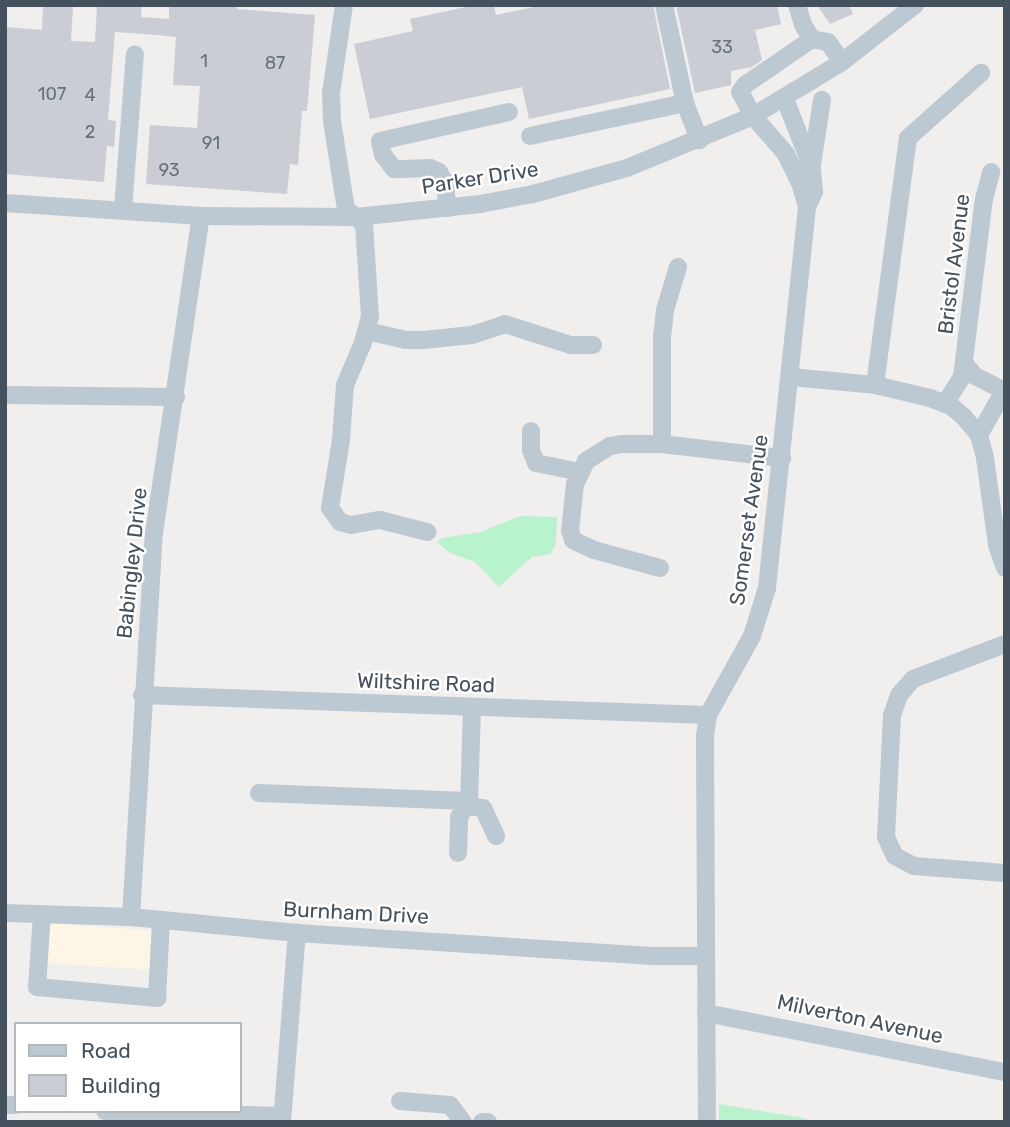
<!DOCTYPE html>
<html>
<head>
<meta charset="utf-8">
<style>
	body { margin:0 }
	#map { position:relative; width:1010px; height:1127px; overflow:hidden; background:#f1eeee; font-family:Rubik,sans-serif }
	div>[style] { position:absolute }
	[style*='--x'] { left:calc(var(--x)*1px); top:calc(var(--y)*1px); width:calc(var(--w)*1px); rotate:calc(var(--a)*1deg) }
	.commercial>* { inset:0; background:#fdf6e6 }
	.green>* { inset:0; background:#b8f3ce }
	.building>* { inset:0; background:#cacdd4 }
	.minor>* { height:18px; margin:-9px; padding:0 9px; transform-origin:9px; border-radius:9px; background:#bdc9d2 }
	span { translate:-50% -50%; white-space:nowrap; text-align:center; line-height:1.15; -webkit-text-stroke:5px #fff; paint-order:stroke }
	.number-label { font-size:18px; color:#66717c }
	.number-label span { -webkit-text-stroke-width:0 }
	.street-label { font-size:21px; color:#45525e }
	.frame { position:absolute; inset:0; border:7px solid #45525e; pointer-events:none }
	.legend { position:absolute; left:14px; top:1022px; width:228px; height:91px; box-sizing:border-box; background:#fff; border:2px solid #b5babf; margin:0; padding:9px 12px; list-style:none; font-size:21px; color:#45525e }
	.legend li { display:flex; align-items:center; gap:14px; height:35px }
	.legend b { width:35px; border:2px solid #b5babf }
</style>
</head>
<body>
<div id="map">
	<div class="commercial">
		<div style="clip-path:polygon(45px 923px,157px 931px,154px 970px,44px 963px)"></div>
	</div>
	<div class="green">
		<div style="clip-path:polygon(520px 516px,557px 517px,556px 543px,551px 554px,532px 557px,499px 587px,475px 562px,450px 553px,437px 542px,442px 538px,481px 532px)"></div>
		<div style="clip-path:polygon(719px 1104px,803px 1118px,814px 1122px,719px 1122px)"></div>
	</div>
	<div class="building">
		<div style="clip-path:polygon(43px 5px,73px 6px,71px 41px,95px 42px,97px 5px,142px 5px,141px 17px,169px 19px,169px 5px,237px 5px,237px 9px,315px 15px,307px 111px,302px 111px,298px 165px,290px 164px,287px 194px,146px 184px,150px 125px,197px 128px,200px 86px,173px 85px,176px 37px,157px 35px,115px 32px,108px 120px,116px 121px,114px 147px,107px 146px,104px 182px,5px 174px,5px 27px,42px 30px)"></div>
		<div style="clip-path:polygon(475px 5px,494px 5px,496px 15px,543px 5px,653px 5px,670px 89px,529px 119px,522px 87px,370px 119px,354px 44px,413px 31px,410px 19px)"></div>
		<div style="clip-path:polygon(676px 5px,777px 5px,781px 24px,755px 30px,762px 60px,752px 67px,731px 71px,731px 85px,695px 93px)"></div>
		<div style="clip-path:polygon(817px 5px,849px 5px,853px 14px,830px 24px)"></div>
	</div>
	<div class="minor">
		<div style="--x:344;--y:5;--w:89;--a:98.4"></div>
		<div style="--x:331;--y:93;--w:28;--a:88"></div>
		<div style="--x:332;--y:121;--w:89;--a:81"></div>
		<div style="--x:346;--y:209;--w:23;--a:40"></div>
		<div style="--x:364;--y:224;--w:92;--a:86.3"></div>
		<div style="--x:370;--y:316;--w:30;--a:105"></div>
		<div style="--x:362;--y:345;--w:43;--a:113"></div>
		<div style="--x:345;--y:385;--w:55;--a:94.2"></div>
		<div style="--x:341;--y:440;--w:69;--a:99.2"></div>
		<div style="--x:330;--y:508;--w:17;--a:54"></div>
		<div style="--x:340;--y:522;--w:11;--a:15"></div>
		<div style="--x:351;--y:525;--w:29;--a:-10"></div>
		<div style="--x:380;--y:520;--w:49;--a:14.3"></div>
		<div style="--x:664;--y:5;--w:100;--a:77.9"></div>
		<div style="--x:797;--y:5;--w:21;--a:73"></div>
		<div style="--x:803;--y:25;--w:17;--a:57"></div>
		<div style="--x:530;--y:136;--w:158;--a:-12"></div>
		<div style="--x:685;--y:103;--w:40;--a:69"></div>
		<div style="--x:812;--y:165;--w:66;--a:-81.3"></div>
		<div style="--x:5;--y:203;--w:196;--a:3.8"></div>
		<div style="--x:201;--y:216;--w:155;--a:0.4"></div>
		<div style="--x:356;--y:217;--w:125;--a:-6"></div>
		<div style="--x:480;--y:204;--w:54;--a:-10.7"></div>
		<div style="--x:533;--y:194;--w:98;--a:-15.5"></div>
		<div style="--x:627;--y:168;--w:136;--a:-22.4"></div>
		<div style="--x:753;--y:116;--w:104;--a:-31.2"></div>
		<div style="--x:842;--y:62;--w:93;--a:-38"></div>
		<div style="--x:807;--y:207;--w:25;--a:-106"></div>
		<div style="--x:800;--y:183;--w:32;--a:-116"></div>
		<div style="--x:786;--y:154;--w:50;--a:-131"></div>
		<div style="--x:753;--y:116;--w:27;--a:-118"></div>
		<div style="--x:740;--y:92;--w:9;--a:-54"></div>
		<div style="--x:745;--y:85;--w:81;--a:-34.5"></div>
		<div style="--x:812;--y:39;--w:16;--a:11"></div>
		<div style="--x:828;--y:42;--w:24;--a:55"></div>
		<div style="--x:448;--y:208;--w:27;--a:-98"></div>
		<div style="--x:444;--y:181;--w:10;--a:-119"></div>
		<div style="--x:439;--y:172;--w:10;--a:-156"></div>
		<div style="--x:430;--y:168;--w:36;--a:178"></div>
		<div style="--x:394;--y:169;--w:18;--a:-128"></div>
		<div style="--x:383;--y:155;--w:14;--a:-102"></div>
		<div style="--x:380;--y:141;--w:132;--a:-12.7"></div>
		<div style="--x:123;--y:209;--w:155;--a:-85.6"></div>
		<div style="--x:367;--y:331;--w:39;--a:13"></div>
		<div style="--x:405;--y:340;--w:18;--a:0"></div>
		<div style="--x:423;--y:340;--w:49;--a:-5.8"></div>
		<div style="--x:472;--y:335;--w:35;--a:-18"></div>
		<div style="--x:505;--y:324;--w:69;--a:17.7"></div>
		<div style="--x:571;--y:345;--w:22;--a:0"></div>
		<div style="--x:964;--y:363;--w:17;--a:50"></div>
		<div style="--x:975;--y:376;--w:31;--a:27"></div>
		<div style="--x:791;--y:377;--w:84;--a:5.4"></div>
		<div style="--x:875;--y:385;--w:57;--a:13.3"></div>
		<div style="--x:930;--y:398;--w:22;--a:21"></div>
		<div style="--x:951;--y:406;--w:16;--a:40"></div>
		<div style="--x:963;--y:416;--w:25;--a:50"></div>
		<div style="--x:979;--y:435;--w:24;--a:75"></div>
		<div style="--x:985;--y:458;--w:88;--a:82.1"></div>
		<div style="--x:997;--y:545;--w:24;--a:71"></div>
		<div style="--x:875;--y:385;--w:249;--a:-82.4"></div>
		<div style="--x:908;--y:138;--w:98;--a:-41.7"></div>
		<div style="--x:5;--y:395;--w:171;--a:0.7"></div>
		<div style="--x:945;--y:404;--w:32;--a:-58"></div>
		<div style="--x:962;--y:377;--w:179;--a:-83"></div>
		<div style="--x:984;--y:199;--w:28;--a:-75"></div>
		<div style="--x:531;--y:431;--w:19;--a:90"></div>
		<div style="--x:531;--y:450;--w:14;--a:69"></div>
		<div style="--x:536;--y:463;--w:45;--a:11.6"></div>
		<div style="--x:979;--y:435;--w:53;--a:-60.5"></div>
		<div style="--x:662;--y:444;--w:106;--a:-90"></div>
		<div style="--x:662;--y:338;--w:28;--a:-84"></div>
		<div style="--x:665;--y:310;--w:45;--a:-73.2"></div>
		<div style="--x:660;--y:568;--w:68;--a:-164.7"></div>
		<div style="--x:594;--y:550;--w:23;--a:-155"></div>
		<div style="--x:573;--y:540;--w:9;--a:-108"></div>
		<div style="--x:570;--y:531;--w:47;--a:-83.9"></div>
		<div style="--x:575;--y:484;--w:25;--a:-64"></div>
		<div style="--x:586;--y:461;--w:28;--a:-32"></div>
		<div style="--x:610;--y:446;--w:13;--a:-9"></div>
		<div style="--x:623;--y:444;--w:39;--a:0"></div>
		<div style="--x:662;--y:444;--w:121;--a:6.7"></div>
		<div style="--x:1005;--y:644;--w:98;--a:159.2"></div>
		<div style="--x:913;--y:679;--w:21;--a:131"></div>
		<div style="--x:899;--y:695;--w:21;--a:109"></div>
		<div style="--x:892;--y:715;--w:122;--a:92.8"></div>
		<div style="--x:886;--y:837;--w:21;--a:65"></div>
		<div style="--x:895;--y:856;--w:21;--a:28"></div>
		<div style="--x:914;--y:866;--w:91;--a:4.4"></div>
		<div style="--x:142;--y:695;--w:566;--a:2.02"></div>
		<div style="--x:259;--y:793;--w:210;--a:2.2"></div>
		<div style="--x:469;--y:804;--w:97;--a:-88.2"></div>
		<div style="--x:458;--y:853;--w:36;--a:-88"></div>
		<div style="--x:459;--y:817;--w:13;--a:-58"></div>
		<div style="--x:466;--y:806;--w:17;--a:7"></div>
		<div style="--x:483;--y:808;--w:31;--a:65"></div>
		<div style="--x:5;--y:913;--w:126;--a:1.8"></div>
		<div style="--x:131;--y:917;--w:167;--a:5.5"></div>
		<div style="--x:297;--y:933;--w:361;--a:3.7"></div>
		<div style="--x:657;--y:956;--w:48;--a:0"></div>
		<div style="--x:42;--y:914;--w:73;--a:93.9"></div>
		<div style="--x:37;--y:987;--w:121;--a:5.2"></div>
		<div style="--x:157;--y:998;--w:76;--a:-87"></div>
		<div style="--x:131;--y:917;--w:385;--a:-86.6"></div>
		<div style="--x:154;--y:533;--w:320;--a:-81.6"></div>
		<div style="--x:706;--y:1013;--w:305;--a:11.2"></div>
		<div style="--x:400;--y:1101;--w:50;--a:4.6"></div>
		<div style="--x:450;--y:1105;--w:21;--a:53"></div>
		<div style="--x:5;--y:1105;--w:11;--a:0"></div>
		<div style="--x:105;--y:1111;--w:177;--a:1.6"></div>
		<div style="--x:282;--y:1122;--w:190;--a:-85.5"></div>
		<div style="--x:482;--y:1122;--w:6;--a:0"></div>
		<div style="--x:707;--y:1122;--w:386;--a:-90.3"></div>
		<div style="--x:705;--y:736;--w:21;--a:-82"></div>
		<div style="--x:708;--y:715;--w:90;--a:-60.9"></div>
		<div style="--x:752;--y:636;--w:50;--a:-72.6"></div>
		<div style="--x:767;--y:588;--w:383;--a:-84"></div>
		<div style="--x:807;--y:207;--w:17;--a:-65"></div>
		<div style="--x:814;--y:192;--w:24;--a:-95"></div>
		<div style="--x:812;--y:168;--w:74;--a:-111.4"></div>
	</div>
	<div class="number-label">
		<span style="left:722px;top:47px">33</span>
		<span style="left:204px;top:61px">1</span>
		<span style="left:275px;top:63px">87</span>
		<span style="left:52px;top:94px">107</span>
		<span style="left:90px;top:95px">4</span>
		<span style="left:90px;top:132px">2</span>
		<span style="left:211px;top:143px">91</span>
		<span style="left:169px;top:170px">93</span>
	</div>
	<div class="street-label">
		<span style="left:480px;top:178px;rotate:-9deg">Parker Drive</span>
		<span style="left:954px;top:264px;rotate:-83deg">Bristol Avenue</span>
		<span style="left:749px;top:520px;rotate:-82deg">Somerset Avenue</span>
		<span style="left:132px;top:563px;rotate:-84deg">Babingley Drive</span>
		<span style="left:426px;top:683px;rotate:2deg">Wiltshire Road</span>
		<span style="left:356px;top:913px;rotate:3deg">Burnham Drive</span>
		<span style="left:860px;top:1019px;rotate:12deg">Milverton Avenue</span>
	</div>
	<div class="frame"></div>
	<ul class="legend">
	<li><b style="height:9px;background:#bdc9d2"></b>Road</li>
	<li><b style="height:19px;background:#cacdd4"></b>Building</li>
	</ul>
</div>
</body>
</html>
